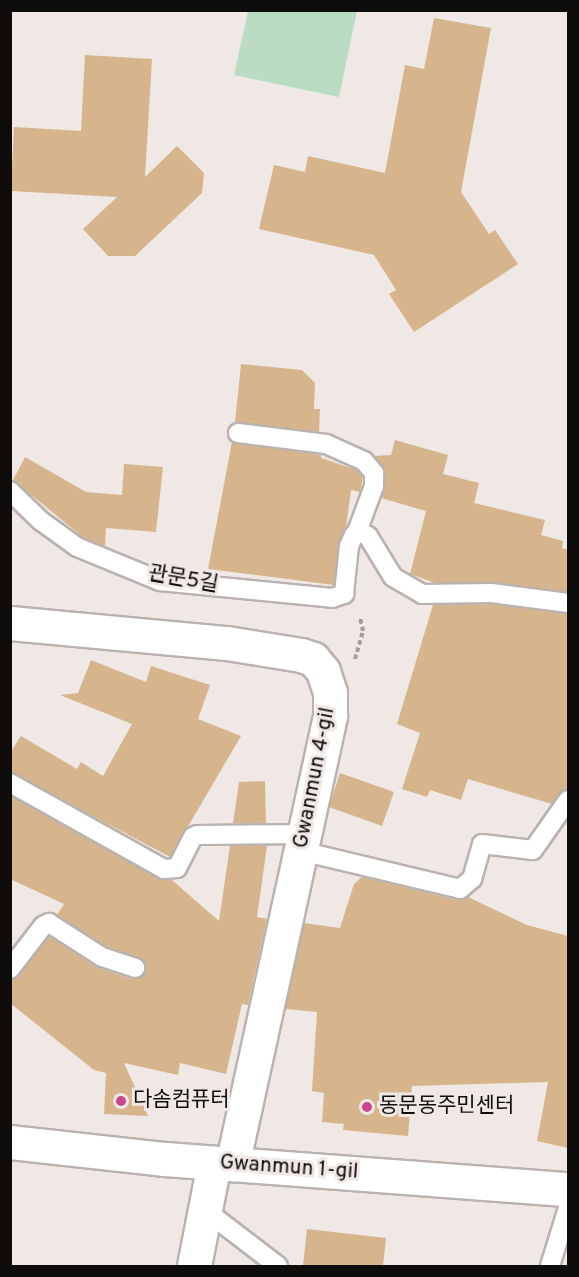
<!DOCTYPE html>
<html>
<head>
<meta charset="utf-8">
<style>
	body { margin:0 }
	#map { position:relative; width:579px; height:1277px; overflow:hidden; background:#efe8e4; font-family:Overpass,"Noto Sans KR",sans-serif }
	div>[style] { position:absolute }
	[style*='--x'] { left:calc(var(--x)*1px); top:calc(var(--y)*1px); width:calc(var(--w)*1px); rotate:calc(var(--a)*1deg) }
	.green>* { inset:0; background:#b9dcc2 }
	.building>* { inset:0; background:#d6b58c }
	.path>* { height:4px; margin-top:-2px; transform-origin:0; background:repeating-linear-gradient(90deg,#a29c9a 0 4.5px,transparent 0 7.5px) }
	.roads { filter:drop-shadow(2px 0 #b9b2ae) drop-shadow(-2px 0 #b9b2ae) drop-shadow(0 2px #b9b2ae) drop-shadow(0 -2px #b9b2ae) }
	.lane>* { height:18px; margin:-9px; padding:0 9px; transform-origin:9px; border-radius:9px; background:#fff }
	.street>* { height:33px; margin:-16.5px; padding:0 16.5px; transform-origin:16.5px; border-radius:16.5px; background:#fff }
	.dots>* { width:16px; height:16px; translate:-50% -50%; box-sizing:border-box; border:3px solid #efe8e4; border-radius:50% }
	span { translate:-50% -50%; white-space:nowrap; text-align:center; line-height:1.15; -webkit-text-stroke:6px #efe8e4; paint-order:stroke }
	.street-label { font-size:21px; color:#0f0d0c }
	.poi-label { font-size:21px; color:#0f0d0c }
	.left { translate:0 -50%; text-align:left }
	.frame { position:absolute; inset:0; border:12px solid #0f0d0c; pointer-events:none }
</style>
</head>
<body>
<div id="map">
	<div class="green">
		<div style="clip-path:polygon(248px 11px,357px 11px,339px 97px,234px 75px)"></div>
	</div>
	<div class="building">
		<div style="clip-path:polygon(434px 18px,491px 28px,461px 192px,489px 234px,495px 230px,518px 264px,414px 332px,389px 294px,396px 290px,374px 255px,259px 229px,274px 165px,305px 172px,308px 156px,385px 173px,405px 65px,424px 69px)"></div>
		<div style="clip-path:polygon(85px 55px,152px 59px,145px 177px,177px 146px,204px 173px,202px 193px,135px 256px,108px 256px,83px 229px,117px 197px,11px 191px,14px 127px,81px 131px)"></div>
		<div style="clip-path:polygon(241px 364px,302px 370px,315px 383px,314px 409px,320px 409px,319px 432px,235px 422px)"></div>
		<div style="clip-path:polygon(395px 440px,448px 455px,443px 474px,479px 483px,474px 503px,545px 520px,541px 535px,563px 541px,562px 548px,568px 550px,568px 592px,492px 582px,435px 583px,410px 574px,426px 511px,381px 498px,385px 473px,374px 456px,391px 455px)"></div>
		<div style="clip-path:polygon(232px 442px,321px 455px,321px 458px,357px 470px,363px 477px,360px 492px,351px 490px,346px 528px,338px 544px,334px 585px,208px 569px)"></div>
		<div style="clip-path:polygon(25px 457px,86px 492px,122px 495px,124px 464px,163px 467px,156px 532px,106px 528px,105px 546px,84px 538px,13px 480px)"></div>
		<div style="clip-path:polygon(490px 604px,568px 614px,568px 789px,552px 804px,468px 779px,461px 800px,430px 790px,427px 797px,402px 789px,420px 733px,397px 724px,433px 605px)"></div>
		<div style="clip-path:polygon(91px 660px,146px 682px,151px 666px,210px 685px,198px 719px,241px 736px,170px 857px,10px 772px,10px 753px,21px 736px,77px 769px,81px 762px,103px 776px,132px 724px,60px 695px,78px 693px)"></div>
		<div style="clip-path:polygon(340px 773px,394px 792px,382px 826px,329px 807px)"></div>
		<div style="clip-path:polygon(265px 781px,266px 823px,233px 823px,239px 782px)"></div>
		<div style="clip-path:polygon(10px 796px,159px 879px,172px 880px,219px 921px,230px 846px,267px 846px,257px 917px,267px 919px,248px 1005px,242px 1004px,226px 1074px,180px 1063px,178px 1075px,124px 1063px,148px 1116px,104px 1114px,106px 1073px,94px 1070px,10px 1003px,10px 980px,19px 976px,49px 936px,96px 967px,131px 979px,142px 977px,146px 966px,139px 958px,107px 947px,57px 915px,64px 904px,10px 879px)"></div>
		<div style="clip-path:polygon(362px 877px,457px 900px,468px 897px,527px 925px,568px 936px,568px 1148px,537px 1141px,548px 1082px,412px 1086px,408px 1136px,343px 1130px,344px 1124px,322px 1122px,324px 1093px,312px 1091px,317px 1012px,285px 1009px,304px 923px,340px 928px,354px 884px)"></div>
		<div style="clip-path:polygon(307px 1229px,386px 1238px,383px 1266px,303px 1266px)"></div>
	</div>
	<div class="path">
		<div style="--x:355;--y:659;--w:29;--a:-74"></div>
		<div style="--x:363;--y:631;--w:14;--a:-102"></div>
	</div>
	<div class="roads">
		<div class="lane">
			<div style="--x:238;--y:433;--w:89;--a:7.1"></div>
			<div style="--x:326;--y:444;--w:42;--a:24.1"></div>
			<div style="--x:364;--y:461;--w:16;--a:50"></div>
			<div style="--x:374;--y:473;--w:13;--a:90"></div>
			<div style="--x:374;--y:486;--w:49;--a:110.3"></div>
			<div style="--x:10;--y:491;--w:43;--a:44.1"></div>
			<div style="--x:41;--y:521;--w:44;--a:35.8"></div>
			<div style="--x:77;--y:547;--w:90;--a:22.3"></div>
			<div style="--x:160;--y:581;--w:173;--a:5.6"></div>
			<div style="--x:332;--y:598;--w:13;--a:-18"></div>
			<div style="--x:344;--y:594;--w:48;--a:-84.1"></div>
			<div style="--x:349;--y:546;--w:12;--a:-66"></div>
			<div style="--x:354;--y:535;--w:8;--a:-23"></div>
			<div style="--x:361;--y:532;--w:8;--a:30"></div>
			<div style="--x:368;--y:536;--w:48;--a:58.6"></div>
			<div style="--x:393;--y:577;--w:34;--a:30"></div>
			<div style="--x:422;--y:594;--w:69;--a:-0.8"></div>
			<div style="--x:491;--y:593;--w:78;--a:7.4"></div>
			<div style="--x:10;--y:783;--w:176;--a:29.2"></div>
			<div style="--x:164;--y:869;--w:13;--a:-4"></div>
			<div style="--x:177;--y:868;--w:35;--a:-63"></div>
			<div style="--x:193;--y:837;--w:4;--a:-27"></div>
			<div style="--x:197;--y:835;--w:107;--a:-0.5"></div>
			<div style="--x:301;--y:851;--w:163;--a:13.4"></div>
			<div style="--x:460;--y:889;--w:16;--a:-40"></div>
			<div style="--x:472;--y:879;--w:36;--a:-74"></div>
			<div style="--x:482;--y:844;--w:51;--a:6.7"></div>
			<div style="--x:533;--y:850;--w:61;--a:-55"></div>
			<div style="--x:10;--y:969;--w:54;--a:-52.5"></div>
			<div style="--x:43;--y:926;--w:7;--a:-27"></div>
			<div style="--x:49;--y:923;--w:63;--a:32.7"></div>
			<div style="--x:102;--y:957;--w:35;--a:18"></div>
			<div style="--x:205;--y:1210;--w:92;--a:37.5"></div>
			<div style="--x:550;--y:1266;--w:61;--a:-72.8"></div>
		</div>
		<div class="street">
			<div style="--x:10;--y:623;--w:218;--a:5.3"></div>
			<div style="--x:227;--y:643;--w:75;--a:9.2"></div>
			<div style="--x:301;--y:655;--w:13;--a:18"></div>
			<div style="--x:313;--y:659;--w:16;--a:50"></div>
			<div style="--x:323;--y:671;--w:22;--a:72"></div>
			<div style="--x:330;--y:692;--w:24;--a:90"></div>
			<div style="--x:330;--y:716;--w:459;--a:102.3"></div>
			<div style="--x:10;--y:1142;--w:156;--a:6.3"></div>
			<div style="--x:165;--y:1159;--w:404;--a:4.3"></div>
			<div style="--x:194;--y:1266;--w:105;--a:-79"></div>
		</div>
	</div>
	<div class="dots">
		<div style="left:121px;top:1101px;background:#c9478e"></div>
		<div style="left:367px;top:1107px;background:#c9478e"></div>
	</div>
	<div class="street-label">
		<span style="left:183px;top:580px;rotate:10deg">관문5길</span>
		<span style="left:315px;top:778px;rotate:-79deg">Gwanmun 4-gil</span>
		<span style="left:289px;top:1168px;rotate:4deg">Gwanmun 1-gil</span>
	</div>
	<div class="poi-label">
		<span class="left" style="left:133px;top:1101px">다솜컴퓨터</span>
		<span class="left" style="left:379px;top:1107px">동문동주민센터</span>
	</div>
	<div class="frame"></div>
</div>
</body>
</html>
